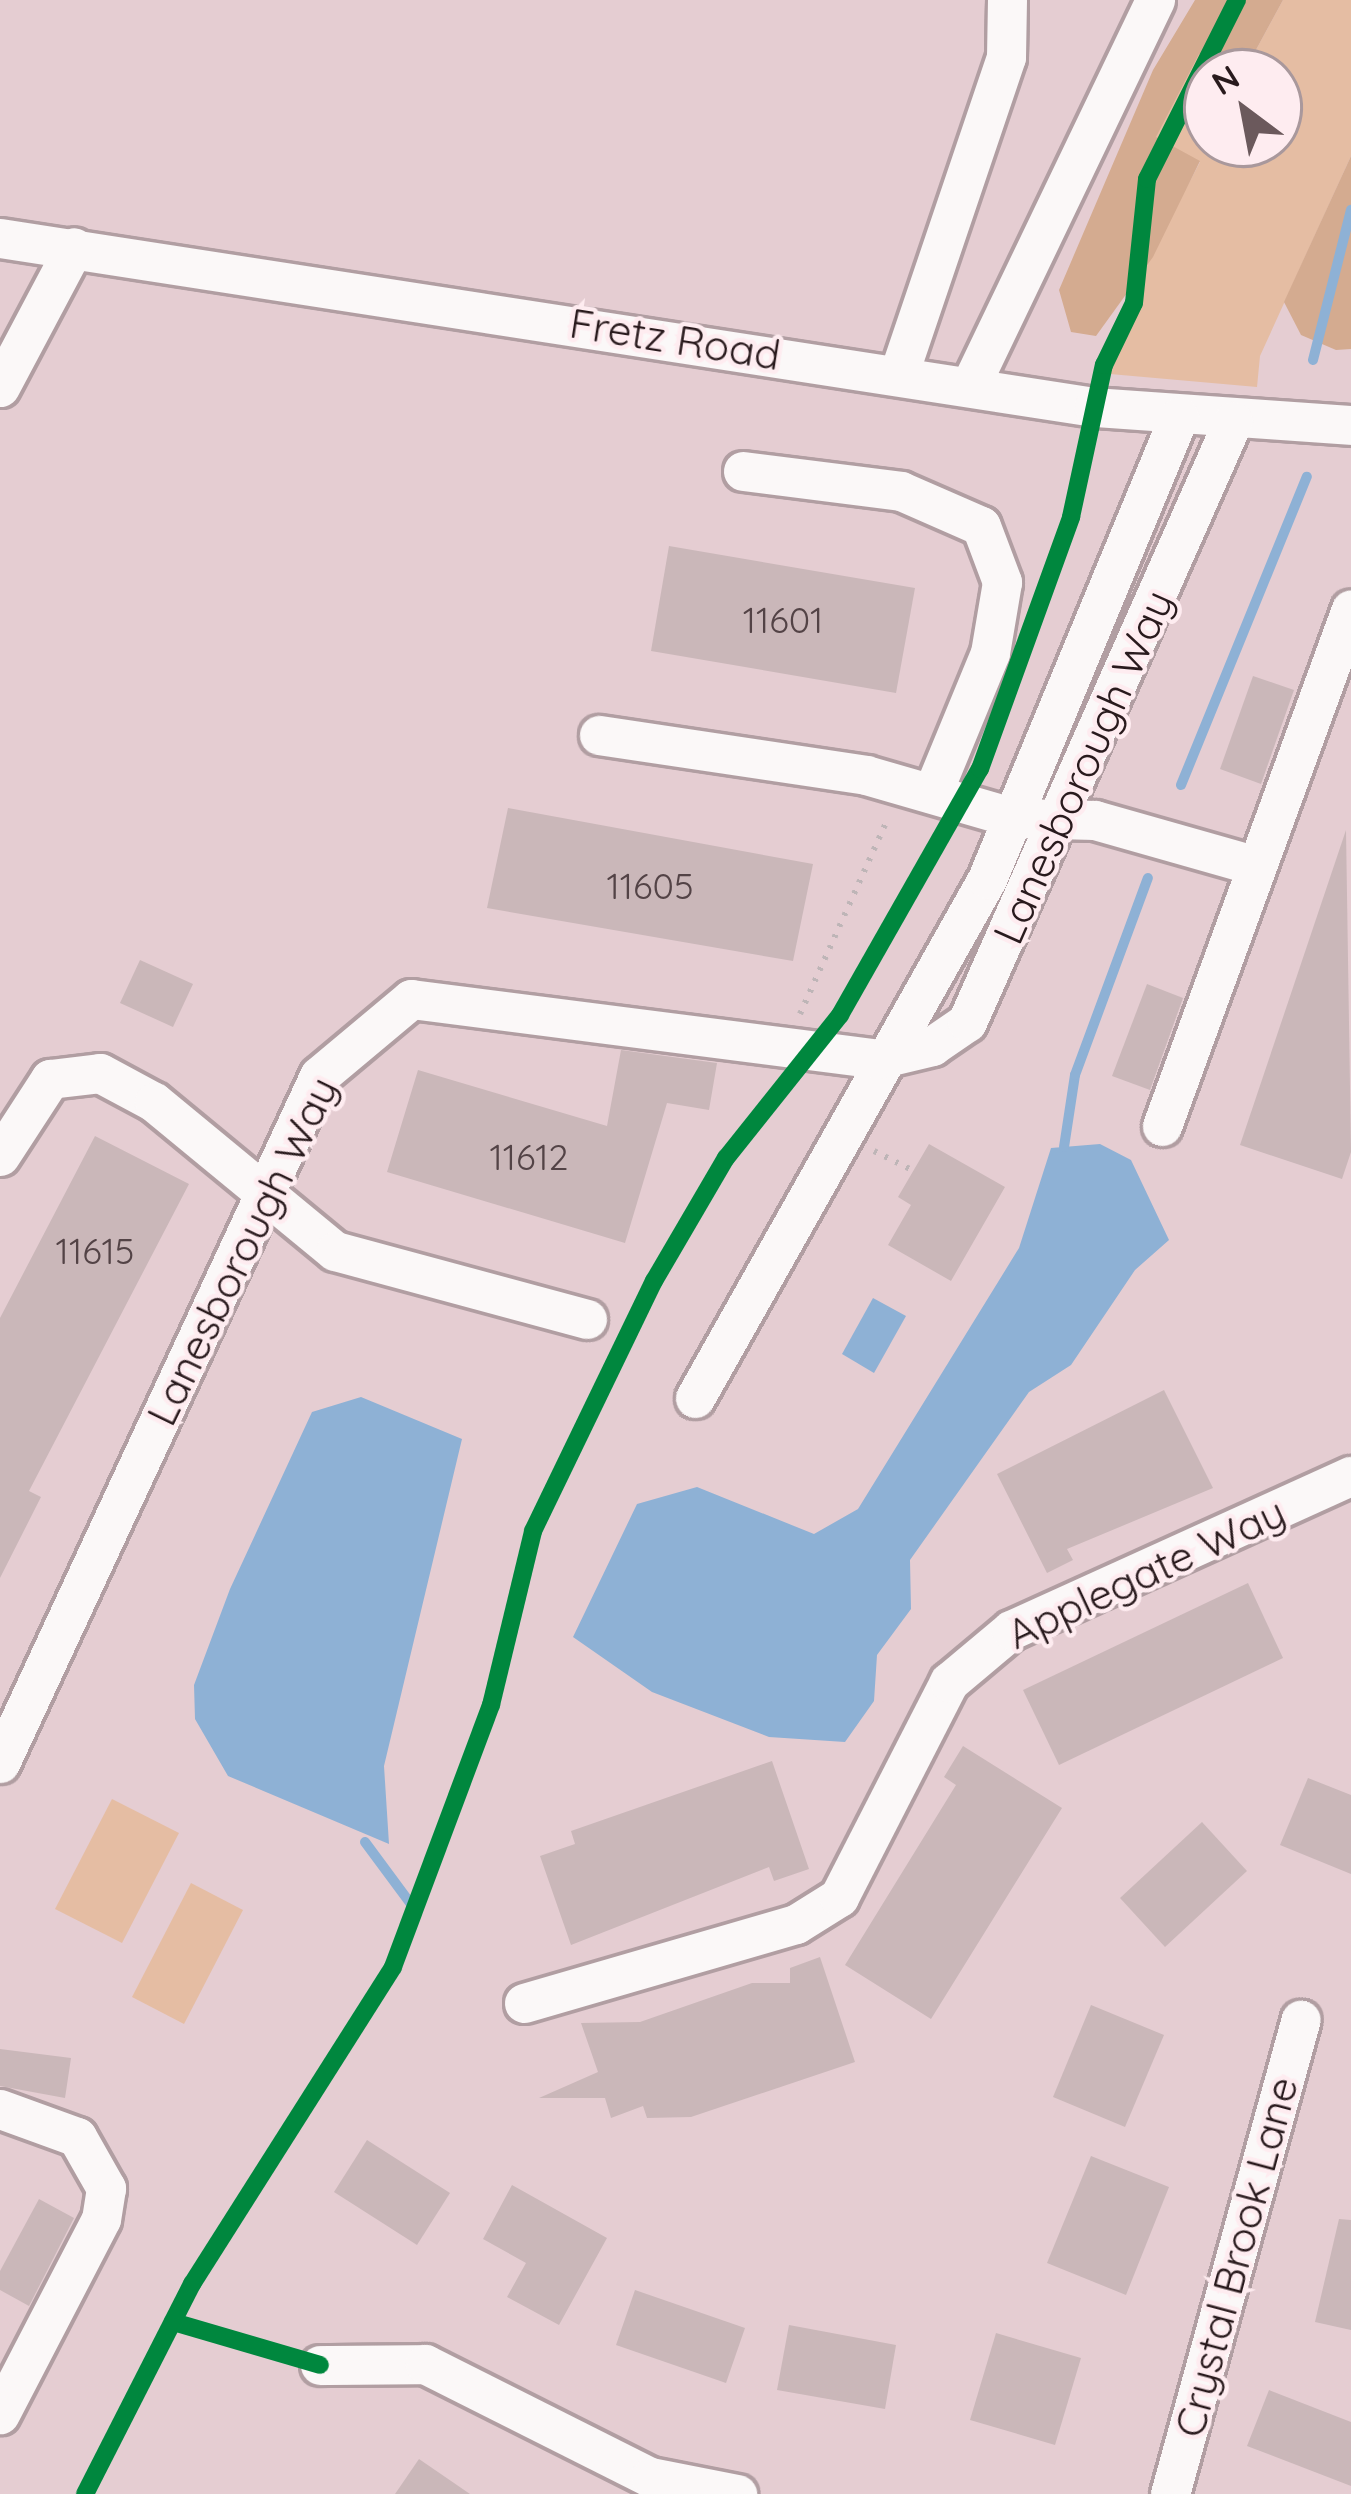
<!DOCTYPE html>
<html>
<head>
<meta charset="utf-8">
<style>
	body { margin:0 }
	#map { position:relative; width:1351px; height:2494px; overflow:hidden; background:#e5cdd2; font-family:Quicksand,sans-serif }
	div>[style] { position:absolute }
	[style*='--x'] { left:calc(var(--x)*1px); top:calc(var(--y)*1px); width:calc(var(--w)*1px); rotate:calc(var(--a)*1deg) }
	.green>* { inset:0; background:#e5bda3 }
	.forest>* { inset:0; background:#d4ab90 }
	.water>* { inset:0; background:#8eb1d5 }
	.stream>* { height:10px; margin:-5px; padding:0 5px; transform-origin:5px; border-radius:5px; background:#8eb1d5 }
	.building>* { inset:0; background:#cab7b9 }
	.path>* { height:6px; margin-top:-3px; transform-origin:0; background:repeating-linear-gradient(90deg,#beb5b7 0 3px,transparent 0 12px) }
	.roads { filter:drop-shadow(3px 0 #b19ea2) drop-shadow(-3px 0 #b19ea2) drop-shadow(0 3px #b19ea2) drop-shadow(0 -3px #b19ea2) }
	.minor>* { height:39px; margin:-19.5px; padding:0 19.5px; transform-origin:19.5px; border-radius:19.5px; background:#fbf8f8 }
	.cycleway>* { height:18px; margin:-9px; padding:0 9px; transform-origin:9px; border-radius:9px; background:#00873e }
	span { translate:-50% -50%; white-space:nowrap; text-align:center; line-height:1.15; -webkit-text-stroke:9px #feecf0; paint-order:stroke }
	.number-label { font-size:36px; color:#534346 }
	.number-label span { -webkit-text-stroke-width:0 }
	.street-label { font-size:42px; color:#291a1d }
	.north { position:absolute; left:1183px; top:48px; width:120px; height:120px; box-sizing:border-box; background:#feecf0; border:3px solid #a9989c; border-radius:50%; rotate:328deg; font-size:33px; font-weight:700; line-height:48px; text-align:center; color:#291a1d }
	.north::after { content:''; display:block; margin:auto; width:42px; height:54px; background:#6b595c; clip-path:polygon(50% 0,100% 100%,50% 72%,0 100%) }
</style>
</head>
<body>
<div id="map">
	<div class="green">
		<div style="clip-path:polygon(1283px 0,1351px 0,1351px 156px,1260px 356px,1257px 387px,1110px 374px,1142px 272px,1200px 162px,1155px 137px,1199px 53px,1236px 72px,1207px 72px,1207px 144px,1279px 144px,1279px 72px,1244px 72px)"></div>
		<div style="clip-path:polygon(112px 1799px,179px 1833px,122px 1943px,55px 1909px)"></div>
		<div style="clip-path:polygon(191px 1883px,243px 1910px,184px 2024px,132px 1997px)"></div>
	</div>
	<div class="forest">
		<div style="clip-path:polygon(1195px 0,1283px 0,1244px 72px,1199px 54px,1156px 137px,1200px 161px,1153px 257px,1096px 336px,1071px 332px,1059px 290px,1153px 70px)"></div>
		<div style="clip-path:polygon(1351px 156px,1351px 349px,1336px 350px,1301px 335px,1284px 302px)"></div>
	</div>
	<div class="water">
		<div style="clip-path:polygon(1100px 1144px,1131px 1160px,1169px 1240px,1135px 1270px,1071px 1365px,1029px 1392px,910px 1560px,911px 1609px,877px 1655px,874px 1701px,845px 1742px,769px 1737px,652px 1692px,573px 1637px,637px 1504px,697px 1487px,814px 1534px,858px 1509px,1019px 1248px,1051px 1148px)"></div>
		<div style="clip-path:polygon(873px 1298px,906px 1316px,874px 1373px,842px 1354px)"></div>
		<div style="clip-path:polygon(361px 1397px,462px 1439px,384px 1766px,389px 1844px,228px 1776px,195px 1719px,194px 1685px,230px 1589px,312px 1412px)"></div>
	</div>
	<div class="stream">
		<div style="--x:1313;--y:360;--w:155;--a:-75.8"></div>
		<div style="--x:1181;--y:785;--w:333;--a:-67.8"></div>
		<div style="--x:1064;--y:1147;--w:73;--a:-81.3"></div>
		<div style="--x:1075;--y:1075;--w:210;--a:-69.7"></div>
		<div style="--x:365;--y:1842;--w:86;--a:53.5"></div>
	</div>
	<div class="building">
		<div style="clip-path:polygon(669px 546px,915px 588px,896px 693px,651px 651px)"></div>
		<div style="clip-path:polygon(1253px 676px,1294px 690px,1261px 784px,1220px 769px)"></div>
		<div style="clip-path:polygon(508px 808px,813px 864px,793px 961px,487px 908px)"></div>
		<div style="clip-path:polygon(1346px 830px,1351px 1152px,1342px 1179px,1240px 1145px)"></div>
		<div style="clip-path:polygon(140px 960px,193px 984px,173px 1027px,120px 1003px)"></div>
		<div style="clip-path:polygon(1147px 984px,1183px 998px,1150px 1090px,1112px 1076px)"></div>
		<div style="clip-path:polygon(621px 1050px,717px 1063px,709px 1110px,667px 1103px,625px 1243px,387px 1172px,418px 1070px,607px 1126px)"></div>
		<div style="clip-path:polygon(95px 1136px,189px 1184px,29px 1491px,41px 1497px,0 1578px,0 1318px)"></div>
		<div style="clip-path:polygon(929px 1144px,1005px 1187px,951px 1281px,888px 1245px,911px 1205px,898px 1197px)"></div>
		<div style="clip-path:polygon(1164px 1390px,1213px 1488px,1067px 1549px,1073px 1560px,1047px 1573px,997px 1474px)"></div>
		<div style="clip-path:polygon(1248px 1583px,1283px 1658px,1059px 1765px,1023px 1690px)"></div>
		<div style="clip-path:polygon(963px 1746px,1062px 1808px,931px 2019px,845px 1965px,956px 1785px,944px 1777px)"></div>
		<div style="clip-path:polygon(772px 1761px,809px 1869px,774px 1881px,769px 1867px,571px 1945px,540px 1856px,575px 1844px,571px 1831px)"></div>
		<div style="clip-path:polygon(1308px 1778px,1351px 1795px,1351px 1874px,1280px 1845px)"></div>
		<div style="clip-path:polygon(1202px 1822px,1247px 1871px,1165px 1947px,1120px 1898px)"></div>
		<div style="clip-path:polygon(820px 1957px,855px 2062px,691px 2117px,647px 2118px,643px 2106px,611px 2118px,605px 2098px,539px 2098px,598px 2072px,581px 2023px,640px 2022px,752px 1983px,790px 1983px,790px 1968px)"></div>
		<div style="clip-path:polygon(1091px 2005px,1164px 2035px,1125px 2127px,1053px 2097px)"></div>
		<div style="clip-path:polygon(0 2049px,71px 2058px,65px 2098px,0 2086px)"></div>
		<div style="clip-path:polygon(367px 2140px,450px 2193px,417px 2245px,334px 2192px)"></div>
		<div style="clip-path:polygon(1091px 2156px,1169px 2187px,1126px 2295px,1047px 2263px)"></div>
		<div style="clip-path:polygon(512px 2185px,607px 2238px,559px 2325px,507px 2297px,526px 2263px,483px 2239px)"></div>
		<div style="clip-path:polygon(39px 2199px,74px 2218px,29px 2306px,0 2290px,0 2271px)"></div>
		<div style="clip-path:polygon(1339px 2219px,1351px 2220px,1351px 2330px,1315px 2322px)"></div>
		<div style="clip-path:polygon(635px 2290px,745px 2328px,726px 2383px,616px 2345px)"></div>
		<div style="clip-path:polygon(789px 2325px,896px 2345px,885px 2409px,777px 2390px)"></div>
		<div style="clip-path:polygon(996px 2333px,1081px 2358px,1055px 2445px,970px 2420px)"></div>
		<div style="clip-path:polygon(1269px 2390px,1351px 2422px,1351px 2486px,1247px 2446px)"></div>
		<div style="clip-path:polygon(419px 2459px,470px 2494px,395px 2494px)"></div>
	</div>
	<div class="path">
		<div style="--x:800;--y:1014;--w:215;--a:-65.8"></div>
		<div style="--x:874;--y:1151;--w:45;--a:26.6"></div>
	</div>
	<div class="roads">
		<div class="minor">
			<div style="--x:0;--y:238;--w:1107;--a:8.78"></div>
			<div style="--x:1094;--y:407;--w:258;--a:4"></div>
			<div style="--x:899;--y:373;--w:334;--a:-71.3"></div>
			<div style="--x:1006;--y:57;--w:57;--a:-89"></div>
			<div style="--x:971;--y:384;--w:426;--a:-64.4"></div>
			<div style="--x:0;--y:387;--w:158;--a:-62.1"></div>
			<div style="--x:743;--y:471;--w:159;--a:7.2"></div>
			<div style="--x:901;--y:491;--w:87;--a:23.6"></div>
			<div style="--x:981;--y:526;--w:60;--a:69.4"></div>
			<div style="--x:1002;--y:582;--w:72;--a:99.6"></div>
			<div style="--x:990;--y:653;--w:152;--a:112.4"></div>
			<div style="--x:599;--y:735;--w:270;--a:8.5"></div>
			<div style="--x:866;--y:775;--w:155;--a:16.1"></div>
			<div style="--x:1015;--y:818;--w:80;--a:1.4"></div>
			<div style="--x:1095;--y:820;--w:168;--a:15.9"></div>
			<div style="--x:1162;--y:1126;--w:550;--a:-69.92"></div>
			<div style="--x:0;--y:1156;--w:92;--a:-57"></div>
			<div style="--x:50;--y:1079;--w:50;--a:-6.8"></div>
			<div style="--x:100;--y:1073;--w:61;--a:28.2"></div>
			<div style="--x:154;--y:1102;--w:234;--a:39.5"></div>
			<div style="--x:335;--y:1251;--w:261;--a:15.1"></div>
			<div style="--x:695;--y:1398;--w:596;--a:-60.64"></div>
			<div style="--x:987;--y:879;--w:501;--a:-67.48"></div>
			<div style="--x:0;--y:1763;--w:757;--a:-65.09"></div>
			<div style="--x:319;--y:1076;--w:120;--a:-39.9"></div>
			<div style="--x:411;--y:999;--w:471;--a:7.3"></div>
			<div style="--x:878;--y:1059;--w:56;--a:-13.5"></div>
			<div style="--x:932;--y:1046;--w:42;--a:-34.4"></div>
			<div style="--x:967;--y:1022;--w:657;--a:-66.13"></div>
			<div style="--x:524;--y:2003;--w:283;--a:-16.2"></div>
			<div style="--x:796;--y:1924;--w:51;--a:-32.1"></div>
			<div style="--x:839;--y:1897;--w:242;--a:-62.9"></div>
			<div style="--x:949;--y:1682;--w:81;--a:-40"></div>
			<div style="--x:1011;--y:1630;--w:373;--a:-24.4"></div>
			<div style="--x:0;--y:2109;--w:82;--a:20"></div>
			<div style="--x:77;--y:2137;--w:59;--a:60.4"></div>
			<div style="--x:106;--y:2188;--w:31;--a:99"></div>
			<div style="--x:101;--y:2219;--w:220;--a:117.4"></div>
			<div style="--x:320;--y:2365;--w:105;--a:-0.5"></div>
			<div style="--x:425;--y:2364;--w:252;--a:26.7"></div>
			<div style="--x:650;--y:2477;--w:89;--a:11.1"></div>
			<div style="--x:1170;--y:2494;--w:492;--a:-74.6"></div>
		</div>
	</div>
	<div class="cycleway">
		<div style="--x:173;--y:2322;--w:153;--a:16.3"></div>
		<div style="--x:85;--y:2494;--w:236;--a:-63"></div>
		<div style="--x:192;--y:2284;--w:375;--a:-57.6"></div>
		<div style="--x:393;--y:1967;--w:280;--a:-69.5"></div>
		<div style="--x:491;--y:1705;--w:179;--a:-76.4"></div>
		<div style="--x:533;--y:1531;--w:278;--a:-64.2"></div>
		<div style="--x:654;--y:1281;--w:143;--a:-59.7"></div>
		<div style="--x:726;--y:1158;--w:183;--a:-51.4"></div>
		<div style="--x:840;--y:1015;--w:283;--a:-60.4"></div>
		<div style="--x:980;--y:769;--w:268;--a:-70.1"></div>
		<div style="--x:1071;--y:517;--w:156;--a:-77.8"></div>
		<div style="--x:1104;--y:365;--w:69;--a:-64.2"></div>
		<div style="--x:1134;--y:303;--w:125;--a:-84"></div>
		<div style="--x:1147;--y:179;--w:200;--a:-63.3"></div>
	</div>
	<div class="number-label">
		<span style="left:783px;top:620px">11601</span>
		<span style="left:650px;top:886px">11605</span>
		<span style="left:529px;top:1157px">11612</span>
		<span style="left:95px;top:1251px">11615</span>
	</div>
	<div class="street-label">
		<span style="left:675px;top:339px;rotate:9deg">Fretz Road</span>
		<span style="left:1083px;top:767px;rotate:-66deg">Lanesborough Way</span>
		<span style="left:242px;top:1251px;rotate:-64deg">Lanesborough Way</span>
		<span style="left:1146px;top:1573px;rotate:-25deg">Applegate Way</span>
		<span style="left:1236px;top:2257px;rotate:-75deg">Crystal Brook Lane</span>
	</div>
	<div class="north">N</div>
</div>
</body>
</html>
